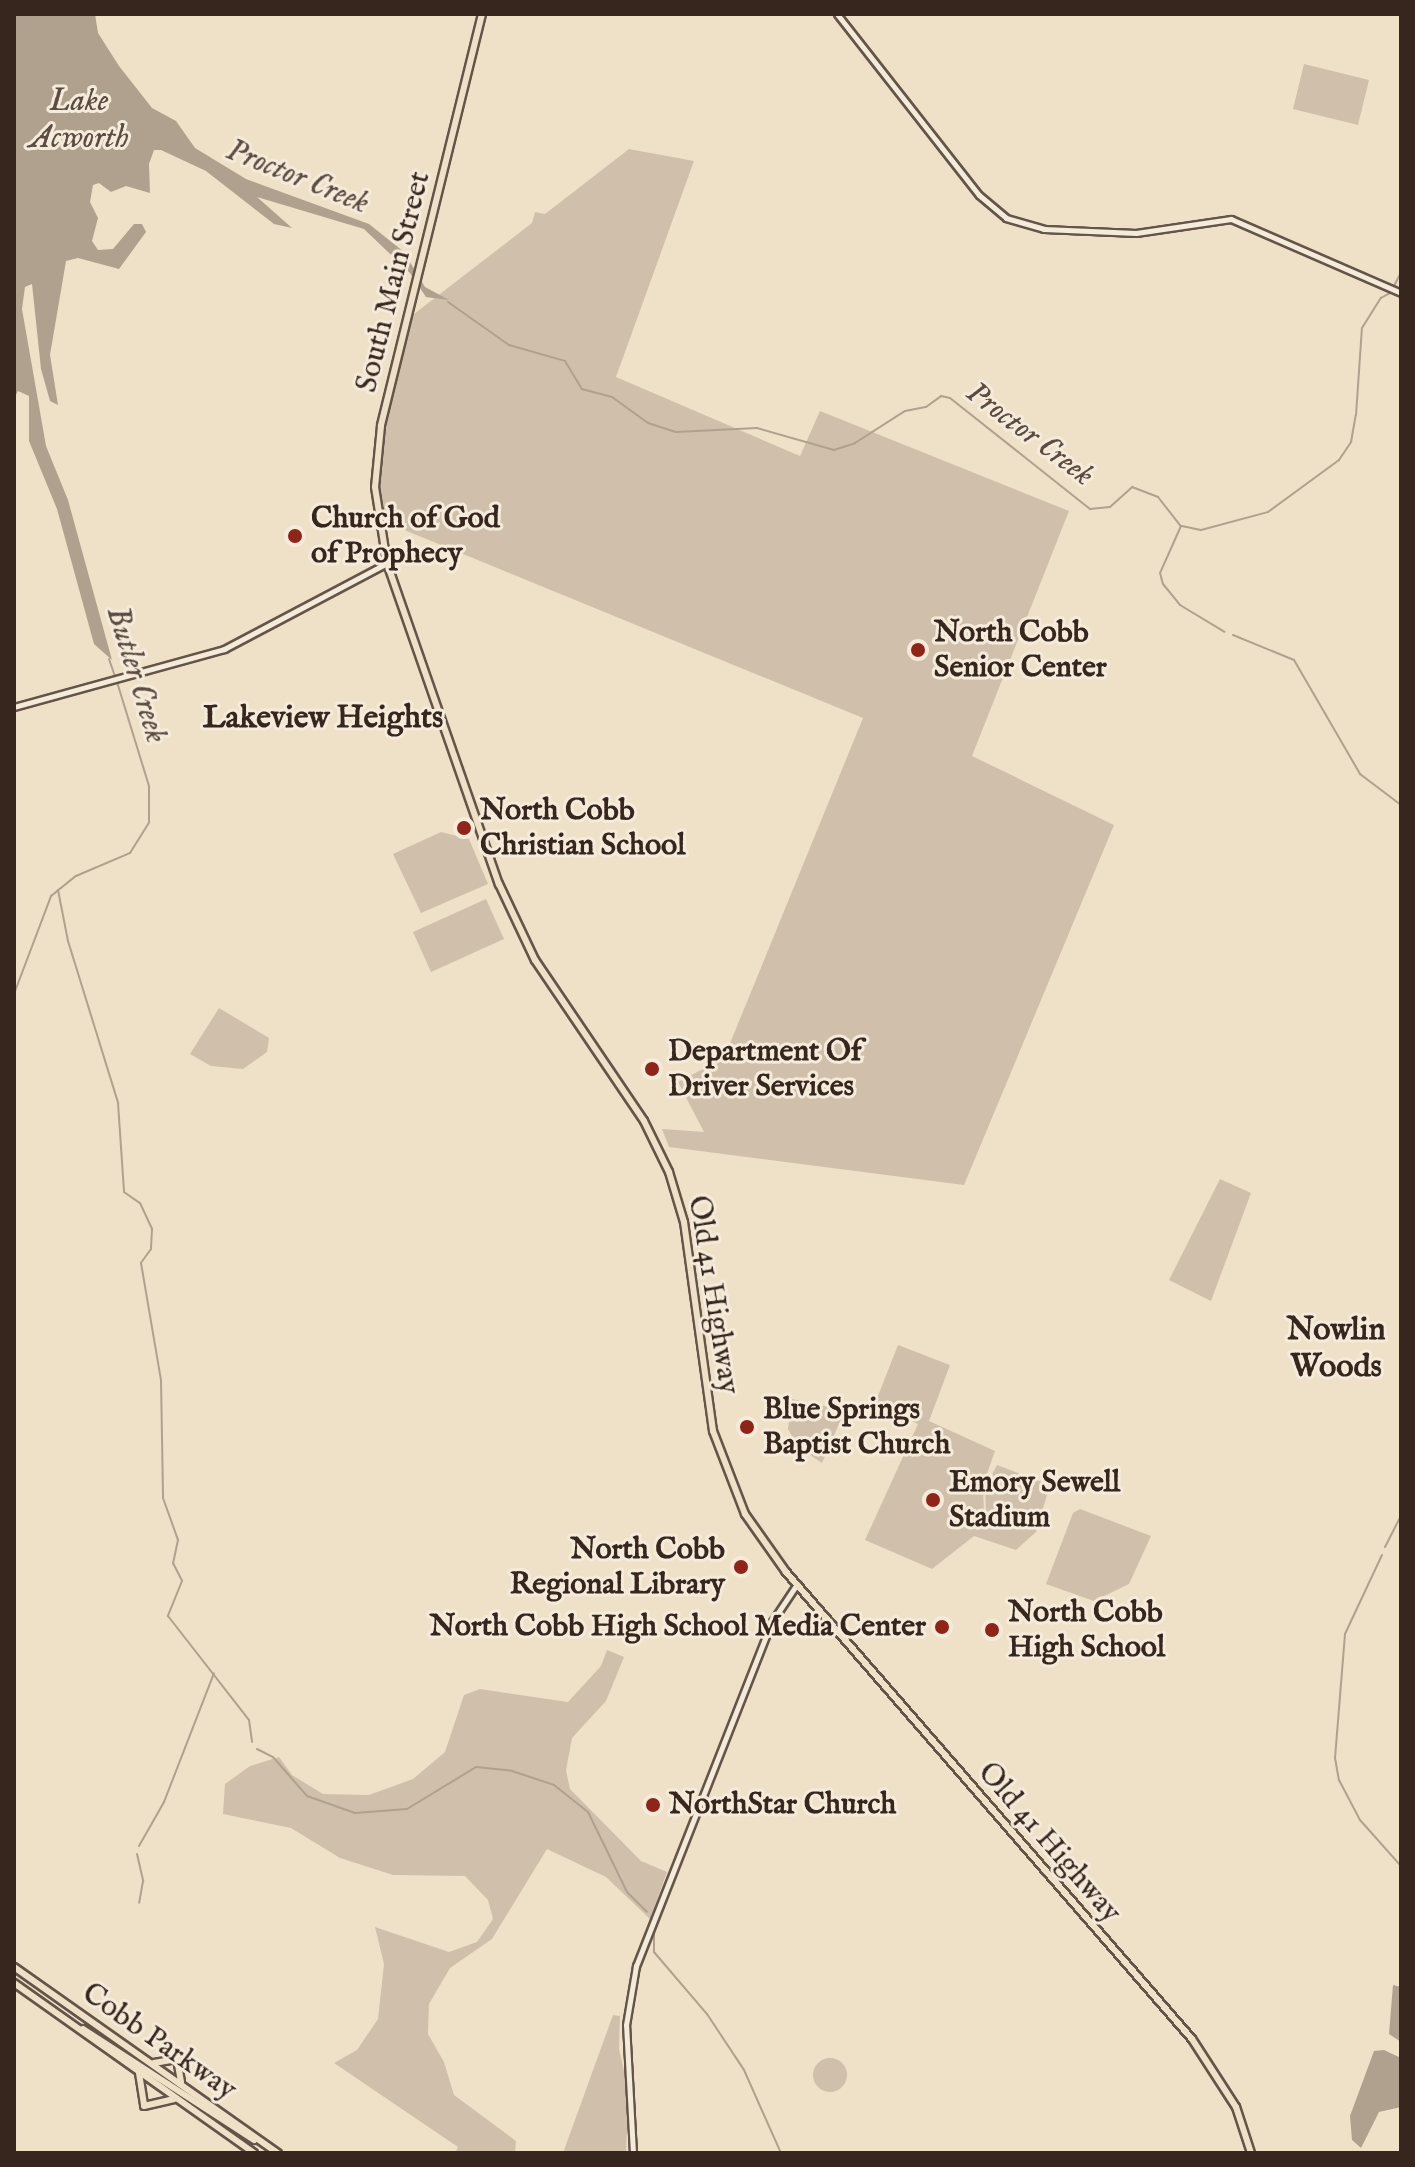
<!DOCTYPE html>
<html>
<head>
<meta charset="utf-8">
<style>
	body { margin:0 }
	#map { position:relative; width:1415px; height:2167px; overflow:hidden; background:#efe0c8; font-family:"IM FELL English",serif }
	div>[style] { position:absolute }
	[style*='--x'] { left:calc(var(--x)*1px); top:calc(var(--y)*1px); width:calc(var(--w)*1px); rotate:calc(var(--a)*1deg) }
	.green>* { inset:0; background:#d0c0ab }
	.round { border-radius:50% }
	.water>* { inset:0; background:#b0a18e }
	.stream>* { height:2px; margin:-1px; padding:0 1px; transform-origin:1px; border-radius:1px; background:#b0a18e }
	.roads { filter:drop-shadow(2px 0 #655448) drop-shadow(-2px 0 #655448) drop-shadow(0 2px #655448) drop-shadow(0 -2px #655448) }
	.minor>* { height:5px; margin:-2.5px; padding:0 2.5px; transform-origin:2.5px; border-radius:2.5px; background:#f5ebdb }
	.major>* { height:6px; margin:-3px; padding:0 3px; transform-origin:3px; border-radius:3px; background:#efe0c8 }
	.dots>* { width:22px; height:22px; translate:-50% -50%; box-sizing:border-box; border:4px solid #f5ebdb; border-radius:50% }
	span { translate:-50% -50%; white-space:nowrap; text-align:center; line-height:1.15; -webkit-text-stroke:6px #f5ebdb; paint-order:stroke }
	.street-label { font-size:30px; color:#37261e }
	.poi-label { font-size:30px; color:#37261e; font-weight:700 }
	.left { translate:0 -50%; text-align:left }
	.right { translate:-100% -50%; text-align:right }
	.water-label { font-size:32px; color:#5b4b40; font-style:italic }
	.neighbourhood-label { font-size:32px; color:#37261e; font-weight:700 }
	.frame { position:absolute; inset:0; border:16px solid #37261e; pointer-events:none }
</style>
</head>
<body>
<div id="map">
	<div class="green">
		<div style="clip-path:polygon(1304px 64px,1369px 80px,1358px 125px,1293px 109px)"></div>
		<div style="clip-path:polygon(629px 149px,694px 161px,616px 377px,800px 456px,820px 411px,1069px 511px,972px 756px,1114px 825px,964px 1185px,669px 1147px,662px 1129px,704px 1132px,678px 1082px,724px 1058px,863px 718px,380px 520px,374px 476px,391px 386px,414px 314px,532px 223px,535px 212px,545px 214px)"></div>
		<div style="clip-path:polygon(441px 832px,469px 839px,488px 884px,421px 913px,393px 854px)"></div>
		<div style="clip-path:polygon(486px 899px,504px 939px,431px 972px,413px 932px)"></div>
		<div style="clip-path:polygon(219px 1008px,269px 1038px,267px 1052px,243px 1069px,211px 1066px,190px 1054px)"></div>
		<div style="clip-path:polygon(1220px 1179px,1251px 1193px,1211px 1301px,1169px 1280px)"></div>
		<div style="clip-path:polygon(898px 1345px,950px 1365px,929px 1421px,995px 1451px,983px 1485px,984px 1515px,977px 1531px,986px 1514px,985px 1487px,997px 1465px,1050px 1485px,1036px 1532px,1016px 1550px,974px 1536px,932px 1569px,865px 1540px,918px 1424px,874px 1406px)"></div>
		<div style="clip-path:polygon(792px 1399px,837px 1409px,842px 1417px,822px 1463px,798px 1447px,788px 1429px)"></div>
		<div style="clip-path:polygon(1080px 1509px,1151px 1536px,1129px 1584px,1094px 1601px,1046px 1584px,1073px 1513px)"></div>
		<div style="clip-path:polygon(607px 1650px,624px 1657px,606px 1701px,572px 1738px,566px 1770px,570px 1789px,641px 1861px,667px 1872px,650px 1919px,606px 1877px,547px 1849px,492px 1939px,450px 1968px,429px 2004px,428px 2034px,444px 2062px,454px 2095px,516px 2141px,515px 2153px,455px 2153px,458px 2147px,334px 2063px,357px 2050px,378px 2019px,384px 1964px,375px 1927px,449px 1952px,477px 1942px,493px 1919px,488px 1900px,465px 1876px,393px 1875px,340px 1858px,291px 1828px,223px 1814px,225px 1784px,250px 1766px,279px 1757px,292px 1775px,323px 1794px,369px 1795px,413px 1779px,445px 1752px,464px 1695px,480px 1689px,568px 1702px,601px 1666px)"></div>
		<div style="clip-path:polygon(613px 2015px,620px 2016px,619px 2049px,629px 2093px,626px 2153px,563px 2153px)"></div>
		<div class="round" style="left:813px;top:2058px;width:34px;height:34px"></div>
	</div>
	<div class="water">
		<div style="clip-path:polygon(14px 14px,95px 14px,98px 33px,119px 66px,152px 108px,176px 121px,195px 148px,246px 179px,369px 224px,404px 252px,425px 287px,449px 300px,426px 297px,410px 273px,364px 229px,257px 197px,292px 228px,274px 224px,206px 171px,161px 150px,154px 150px,149px 164px,150px 193px,126px 186px,111px 192px,99px 183px,93px 185px,90px 202px,98px 218px,92px 241px,98px 250px,113px 249px,134px 224px,142px 224px,146px 232px,119px 269px,78px 258px,66px 261px,50px 355px,58px 405px,50px 401px,41px 369px,32px 284px,25px 287px,22px 309px,46px 446px,68px 500px,112px 660px,94px 644px,57px 509px,29px 441px,29px 396px,18px 391px,14px 399px)"></div>
		<div style="clip-path:polygon(1393px 1985px,1401px 1987px,1401px 2042px,1389px 2034px)"></div>
		<div style="clip-path:polygon(1384px 2050px,1401px 2058px,1401px 2107px,1379px 2112px,1361px 2148px,1352px 2140px,1350px 2116px,1374px 2051px)"></div>
	</div>
	<div class="stream">
		<div style="--x:1394;--y:286;--w:16;--a:-63"></div>
		<div style="--x:448;--y:302;--w:75;--a:35.2"></div>
		<div style="--x:509;--y:345;--w:58;--a:15.9"></div>
		<div style="--x:565;--y:361;--w:33;--a:59"></div>
		<div style="--x:582;--y:389;--w:31;--a:15"></div>
		<div style="--x:612;--y:397;--w:44;--a:35.8"></div>
		<div style="--x:648;--y:423;--w:29;--a:18"></div>
		<div style="--x:676;--y:432;--w:81;--a:-2.8"></div>
		<div style="--x:757;--y:428;--w:80;--a:15.9"></div>
		<div style="--x:834;--y:450;--w:22;--a:-18"></div>
		<div style="--x:855;--y:443;--w:59;--a:-32.6"></div>
		<div style="--x:905;--y:411;--w:21;--a:-11"></div>
		<div style="--x:926;--y:407;--w:19;--a:-36"></div>
		<div style="--x:941;--y:396;--w:9;--a:13"></div>
		<div style="--x:950;--y:398;--w:179;--a:38.4"></div>
		<div style="--x:1090;--y:509;--w:20;--a:-6"></div>
		<div style="--x:1110;--y:507;--w:30;--a:-42"></div>
		<div style="--x:1132;--y:487;--w:28;--a:21"></div>
		<div style="--x:1158;--y:497;--w:37;--a:52"></div>
		<div style="--x:1181;--y:526;--w:51;--a:114.1"></div>
		<div style="--x:1160;--y:573;--w:11;--a:75"></div>
		<div style="--x:1163;--y:584;--w:27;--a:51"></div>
		<div style="--x:1180;--y:605;--w:52;--a:31"></div>
		<div style="--x:1182;--y:526;--w:19;--a:12"></div>
		<div style="--x:1201;--y:530;--w:69;--a:-15"></div>
		<div style="--x:1268;--y:512;--w:88;--a:-36.2"></div>
		<div style="--x:1339;--y:460;--w:22;--a:-56"></div>
		<div style="--x:1351;--y:442;--w:27;--a:-80"></div>
		<div style="--x:1356;--y:415;--w:87;--a:-86.1"></div>
		<div style="--x:1362;--y:328;--w:36;--a:-58"></div>
		<div style="--x:1381;--y:298;--w:10;--a:-29"></div>
		<div style="--x:1233;--y:635;--w:66;--a:22.3"></div>
		<div style="--x:1294;--y:660;--w:132;--a:59.9"></div>
		<div style="--x:1360;--y:774;--w:51;--a:37.1"></div>
		<div style="--x:109;--y:659;--w:18;--a:71"></div>
		<div style="--x:58;--y:890;--w:52;--a:78.9"></div>
		<div style="--x:68;--y:941;--w:170;--a:72.8"></div>
		<div style="--x:118;--y:1103;--w:89;--a:86.1"></div>
		<div style="--x:124;--y:1192;--w:19;--a:35"></div>
		<div style="--x:140;--y:1203;--w:29;--a:65"></div>
		<div style="--x:152;--y:1229;--w:20;--a:93"></div>
		<div style="--x:151;--y:1249;--w:17;--a:126"></div>
		<div style="--x:141;--y:1263;--w:119;--a:80.3"></div>
		<div style="--x:161;--y:1380;--w:118;--a:89"></div>
		<div style="--x:163;--y:1498;--w:45;--a:70.3"></div>
		<div style="--x:178;--y:1540;--w:24;--a:102"></div>
		<div style="--x:173;--y:1563;--w:20;--a:63"></div>
		<div style="--x:182;--y:1581;--w:38;--a:112"></div>
		<div style="--x:168;--y:1616;--w:132;--a:52.1"></div>
		<div style="--x:249;--y:1720;--w:22;--a:82"></div>
		<div style="--x:14;--y:994;--w:105;--a:-69.3"></div>
		<div style="--x:51;--y:896;--w:32;--a:-39"></div>
		<div style="--x:76;--y:876;--w:59;--a:-23.1"></div>
		<div style="--x:130;--y:853;--w:36;--a:-58"></div>
		<div style="--x:149;--y:822;--w:36;--a:-90"></div>
		<div style="--x:149;--y:786;--w:109;--a:-107.1"></div>
		<div style="--x:1385;--y:1547;--w:36;--a:-63"></div>
		<div style="--x:1382;--y:1555;--w:87;--a:115.1"></div>
		<div style="--x:1345;--y:1634;--w:124;--a:94.6"></div>
		<div style="--x:1335;--y:1758;--w:22;--a:80"></div>
		<div style="--x:1339;--y:1780;--w:45;--a:62.3"></div>
		<div style="--x:1360;--y:1820;--w:62;--a:48.3"></div>
		<div style="--x:257;--y:1749;--w:18;--a:27"></div>
		<div style="--x:273;--y:1757;--w:52;--a:48.9"></div>
		<div style="--x:307;--y:1796;--w:51;--a:19.5"></div>
		<div style="--x:355;--y:1813;--w:52;--a:-4.4"></div>
		<div style="--x:407;--y:1809;--w:81;--a:-31.3"></div>
		<div style="--x:476;--y:1767;--w:36;--a:6"></div>
		<div style="--x:512;--y:1771;--w:44;--a:18.4"></div>
		<div style="--x:554;--y:1785;--w:43;--a:38.5"></div>
		<div style="--x:588;--y:1812;--w:89;--a:64"></div>
		<div style="--x:627;--y:1892;--w:28;--a:45"></div>
		<div style="--x:139;--y:1846;--w:51;--a:-60.4"></div>
		<div style="--x:164;--y:1802;--w:138;--a:-68.8"></div>
		<div style="--x:137;--y:1854;--w:28;--a:77"></div>
		<div style="--x:143;--y:1881;--w:22;--a:100"></div>
		<div style="--x:654;--y:1933;--w:19;--a:90"></div>
		<div style="--x:654;--y:1952;--w:82;--a:49.5"></div>
		<div style="--x:707;--y:2014;--w:67;--a:56.5"></div>
		<div style="--x:744;--y:2070;--w:91;--a:66"></div>
	</div>
	<div class="roads">
		<div class="minor">
			<div style="--x:837;--y:14;--w:230;--a:51.9"></div>
			<div style="--x:979;--y:195;--w:35;--a:40"></div>
			<div style="--x:1006;--y:218;--w:40;--a:16"></div>
			<div style="--x:1044;--y:229;--w:92;--a:2.5"></div>
			<div style="--x:1136;--y:233;--w:96;--a:-8.4"></div>
			<div style="--x:1231;--y:219;--w:185;--a:23.5"></div>
			<div style="--x:14;--y:707;--w:218;--a:-15.4"></div>
			<div style="--x:224;--y:649;--w:184;--a:-27.8"></div>
			<div style="--x:633;--y:2153;--w:128;--a:-93.1"></div>
			<div style="--x:626;--y:2025;--w:60;--a:-80.4"></div>
			<div style="--x:636;--y:1966;--w:369;--a:-68.5"></div>
			<div style="--x:771;--y:1623;--w:47;--a:-56.3"></div>
		</div>
		<div class="major">
			<div style="--x:482;--y:14;--w:424;--a:103.8"></div>
			<div style="--x:381;--y:426;--w:61;--a:95.6"></div>
			<div style="--x:375;--y:487;--w:77;--a:81"></div>
			<div style="--x:387;--y:563;--w:340;--a:70.8"></div>
			<div style="--x:499;--y:884;--w:84;--a:64.7"></div>
			<div style="--x:535;--y:960;--w:194;--a:55.9"></div>
			<div style="--x:644;--y:1121;--w:57;--a:63.9"></div>
			<div style="--x:669;--y:1172;--w:52;--a:73.3"></div>
			<div style="--x:684;--y:1222;--w:211;--a:82.1"></div>
			<div style="--x:713;--y:1431;--w:89;--a:68.9"></div>
			<div style="--x:745;--y:1514;--w:71;--a:54.7"></div>
			<div style="--x:786;--y:1572;--w:619;--a:49"></div>
			<div style="--x:1192;--y:2039;--w:81;--a:57.1"></div>
			<div style="--x:1236;--y:2107;--w:48;--a:71.9"></div>
			<div style="--x:14;--y:1967;--w:323;--a:35.2"></div>
			<div style="--x:14;--y:1983;--w:294;--a:35.3"></div>
			<div style="--x:83;--y:2029;--w:204;--a:33"></div>
			<div style="--x:154;--y:2063;--w:23;--a:-10"></div>
			<div style="--x:177;--y:2059;--w:23;--a:80"></div>
			<div style="--x:139;--y:2073;--w:33;--a:81"></div>
			<div style="--x:144;--y:2106;--w:31;--a:-13"></div>
		</div>
	</div>
	<div class="dots">
		<div style="left:295px;top:536px;background:#8f2418"></div>
		<div style="left:918px;top:650px;background:#8f2418"></div>
		<div style="left:464px;top:828px;background:#8f2418"></div>
		<div style="left:652px;top:1069px;background:#8f2418"></div>
		<div style="left:747px;top:1427px;background:#8f2418"></div>
		<div style="left:933px;top:1500px;background:#8f2418"></div>
		<div style="left:741px;top:1567px;background:#8f2418"></div>
		<div style="left:942px;top:1627px;background:#8f2418"></div>
		<div style="left:992px;top:1630px;background:#8f2418"></div>
		<div style="left:653px;top:1805px;background:#8f2418"></div>
	</div>
	<div class="street-label">
		<span style="left:394px;top:282px;rotate:-76deg">South Main Street</span>
		<span style="left:713px;top:1295px;rotate:81deg">Old 41 Highway</span>
		<span style="left:1049px;top:1843px;rotate:49deg">Old 41 Highway</span>
		<span style="left:159px;top:2042px;rotate:35deg">Cobb Parkway</span>
	</div>
	<div class="poi-label">
		<span class="left" style="left:311px;top:536px">Church of God<br>of Prophecy</span>
		<span class="left" style="left:934px;top:650px">North Cobb<br>Senior Center</span>
		<span class="left" style="left:480px;top:828px">North Cobb<br>Christian School</span>
		<span class="left" style="left:668px;top:1069px">Department Of<br>Driver Services</span>
		<span class="left" style="left:763px;top:1427px">Blue Springs<br>Baptist Church</span>
		<span class="left" style="left:949px;top:1500px">Emory Sewell<br>Stadium</span>
		<span class="right" style="left:725px;top:1567px">North Cobb<br>Regional Library</span>
		<span class="left" style="left:1008px;top:1630px">North Cobb<br>High School</span>
		<span class="right" style="left:926px;top:1627px">North Cobb High School Media Center</span>
		<span class="left" style="left:669px;top:1805px">NorthStar Church</span>
	</div>
	<div class="water-label">
		<span style="left:79px;top:121px">Lake<br>Acworth</span>
		<span style="left:297px;top:178px;rotate:22deg">Proctor Creek</span>
		<span style="left:1029px;top:435px;rotate:37deg">Proctor Creek</span>
		<span style="left:135px;top:675px;rotate:73deg">Butler Creek</span>
	</div>
	<div class="neighbourhood-label">
		<span style="left:323px;top:719px">Lakeview Heights</span>
		<span style="left:1336px;top:1350px">Nowlin<br>Woods</span>
	</div>
	<div class="frame"></div>
</div>
</body>
</html>
